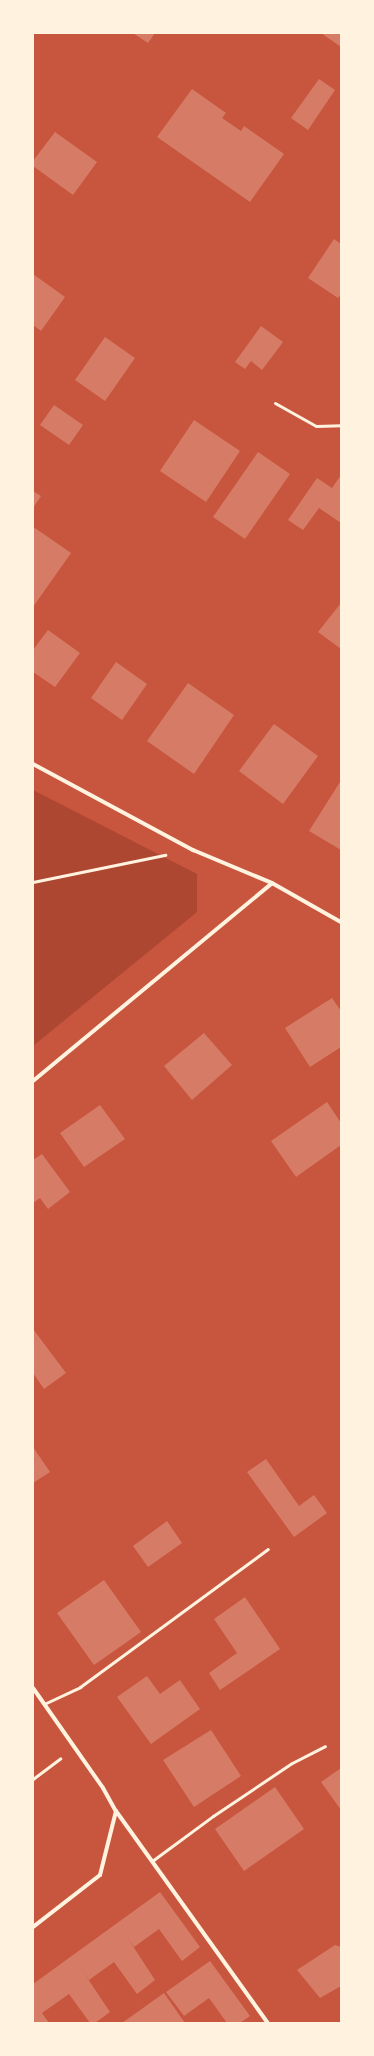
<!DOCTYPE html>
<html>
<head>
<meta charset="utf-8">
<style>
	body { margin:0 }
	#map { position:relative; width:374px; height:2056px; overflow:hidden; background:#c8553d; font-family:Poppins,sans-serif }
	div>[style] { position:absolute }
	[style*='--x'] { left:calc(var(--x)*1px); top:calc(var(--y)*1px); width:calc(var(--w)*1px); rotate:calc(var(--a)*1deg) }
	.green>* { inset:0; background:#ae4732 }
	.building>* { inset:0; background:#d67c66 }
	.path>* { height:2.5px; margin:-1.25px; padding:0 1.25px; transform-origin:1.25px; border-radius:1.25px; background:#fff3e0 }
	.service>* { height:3px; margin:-1.5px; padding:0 1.5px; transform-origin:1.5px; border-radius:1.5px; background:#fff3e0 }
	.minor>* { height:4px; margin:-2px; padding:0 2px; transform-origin:2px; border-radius:2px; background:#fff3e0 }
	span { translate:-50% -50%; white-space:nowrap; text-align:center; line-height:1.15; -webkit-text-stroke:3px #fff3e0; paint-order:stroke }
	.frame { position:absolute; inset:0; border:34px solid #fff3e0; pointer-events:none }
</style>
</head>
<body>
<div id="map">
	<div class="green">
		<div style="clip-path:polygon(33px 790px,197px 874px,197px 912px,33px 1046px)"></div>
	</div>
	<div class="building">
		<div style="clip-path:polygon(133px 33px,155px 33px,148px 43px)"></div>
		<div style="clip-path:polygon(321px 33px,341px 33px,341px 47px)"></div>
		<div style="clip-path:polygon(319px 79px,335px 90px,308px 130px,291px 118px)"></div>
		<div style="clip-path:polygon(192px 89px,226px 113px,222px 118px,241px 131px,244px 126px,284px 154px,250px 202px,157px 137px)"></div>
		<div style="clip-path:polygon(55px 132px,97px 162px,73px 195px,33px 166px,33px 161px)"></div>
		<div style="clip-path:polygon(334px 239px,341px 244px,341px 294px,338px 298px,308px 278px)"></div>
		<div style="clip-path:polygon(33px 274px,65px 297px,41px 331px,33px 325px)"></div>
		<div style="clip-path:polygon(261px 326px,283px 342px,262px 370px,251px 361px,245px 369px,235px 362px)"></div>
		<div style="clip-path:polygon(105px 337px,135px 358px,105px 401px,75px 380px)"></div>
		<div style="clip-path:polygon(54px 405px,83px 425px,69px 445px,40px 425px)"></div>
		<div style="clip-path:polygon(194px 420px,240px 451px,206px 502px,160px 471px)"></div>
		<div style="clip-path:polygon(258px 452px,290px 474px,245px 539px,213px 517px)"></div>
		<div style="clip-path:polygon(341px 475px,341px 523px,319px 508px,303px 530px,288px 520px,317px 478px,332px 488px)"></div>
		<div style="clip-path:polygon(33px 491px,41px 496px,33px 508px)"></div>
		<div style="clip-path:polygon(35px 528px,71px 553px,33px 607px,33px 530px)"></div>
		<div style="clip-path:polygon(341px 603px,341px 649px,318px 632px)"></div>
		<div style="clip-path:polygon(48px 630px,80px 653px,55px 687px,33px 672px,33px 650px)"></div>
		<div style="clip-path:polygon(116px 662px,147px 684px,122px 720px,91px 698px)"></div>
		<div style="clip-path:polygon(188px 683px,234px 715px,194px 774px,147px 741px)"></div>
		<div style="clip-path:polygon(274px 724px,318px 756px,283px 804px,239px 771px)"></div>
		<div style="clip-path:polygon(340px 782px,341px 783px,341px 850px,309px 831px)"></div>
		<div style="clip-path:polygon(332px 998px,341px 1011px,341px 1047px,310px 1067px,285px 1028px)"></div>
		<div style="clip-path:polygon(204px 1033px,232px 1065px,192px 1100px,164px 1066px)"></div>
		<div style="clip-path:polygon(327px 1102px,341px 1123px,341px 1145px,296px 1177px,271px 1141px)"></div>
		<div style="clip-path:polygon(100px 1105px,125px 1139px,84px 1167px,60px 1133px)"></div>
		<div style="clip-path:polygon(42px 1154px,70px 1192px,48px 1209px,40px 1198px,33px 1203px,33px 1160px)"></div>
		<div style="clip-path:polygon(33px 1329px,66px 1373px,44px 1389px,33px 1373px)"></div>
		<div style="clip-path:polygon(33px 1447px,50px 1472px,33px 1483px)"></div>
		<div style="clip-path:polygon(266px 1459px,299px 1506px,314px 1495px,327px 1513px,294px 1537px,247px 1472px)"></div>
		<div style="clip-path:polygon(167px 1521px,182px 1543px,148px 1567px,133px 1546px)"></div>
		<div style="clip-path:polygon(104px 1580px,141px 1632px,94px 1665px,57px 1613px)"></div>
		<div style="clip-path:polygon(245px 1597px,280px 1649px,220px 1690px,209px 1673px,237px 1653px,214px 1619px)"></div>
		<div style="clip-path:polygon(147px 1676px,160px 1694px,180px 1680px,200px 1709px,151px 1744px,117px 1697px)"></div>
		<div style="clip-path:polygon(211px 1730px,241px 1776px,194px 1807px,163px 1760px)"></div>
		<div style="clip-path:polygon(341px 1768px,341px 1810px,321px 1782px)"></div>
		<div style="clip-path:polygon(275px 1787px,304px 1829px,244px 1871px,215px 1829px)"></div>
		<div style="clip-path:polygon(160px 1892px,200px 1947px,182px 1961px,159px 1929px,134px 1947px,127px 1937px,155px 1980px,137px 1994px,114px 1962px,89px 1980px,80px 1967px,110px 2012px,95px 2023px,90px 2023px,69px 1994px,42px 2013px,49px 2023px,33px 2023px,33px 1984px)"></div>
		<div style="clip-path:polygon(335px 1945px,341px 1947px,341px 1986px,320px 1998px,297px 1970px)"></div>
		<div style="clip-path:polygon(210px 1961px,250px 2016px,240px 2023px,227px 2023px,209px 1998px,184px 2016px,166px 1992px)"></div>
		<div style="clip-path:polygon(164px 1993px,185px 2023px,122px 2023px)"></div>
	</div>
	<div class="path">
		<div style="--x:33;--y:882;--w:135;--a:-11.6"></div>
		<div style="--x:33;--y:1779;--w:34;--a:-37"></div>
	</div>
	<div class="service">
		<div style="--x:275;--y:403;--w:47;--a:29.3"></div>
		<div style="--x:316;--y:426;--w:25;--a:-2"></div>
		<div style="--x:44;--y:1704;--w:40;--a:-25"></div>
		<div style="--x:80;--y:1687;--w:233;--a:-36.3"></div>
		<div style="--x:152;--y:1861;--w:76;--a:-36.4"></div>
		<div style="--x:213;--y:1816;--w:95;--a:-33.9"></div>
		<div style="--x:292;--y:1763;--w:37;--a:-27"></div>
	</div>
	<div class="minor">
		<div style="--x:33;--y:764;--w:182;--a:28.3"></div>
		<div style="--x:193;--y:850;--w:86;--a:22.7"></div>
		<div style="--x:272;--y:883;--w:79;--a:29.5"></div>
		<div style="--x:33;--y:1081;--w:310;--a:-39.6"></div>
		<div style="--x:33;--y:1688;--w:122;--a:55"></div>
		<div style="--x:103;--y:1788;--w:26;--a:61"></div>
		<div style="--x:116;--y:1811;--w:66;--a:104"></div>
		<div style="--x:100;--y:1875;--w:85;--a:142.2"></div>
		<div style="--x:116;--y:1811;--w:261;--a:54.4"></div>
	</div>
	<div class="frame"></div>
</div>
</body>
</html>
